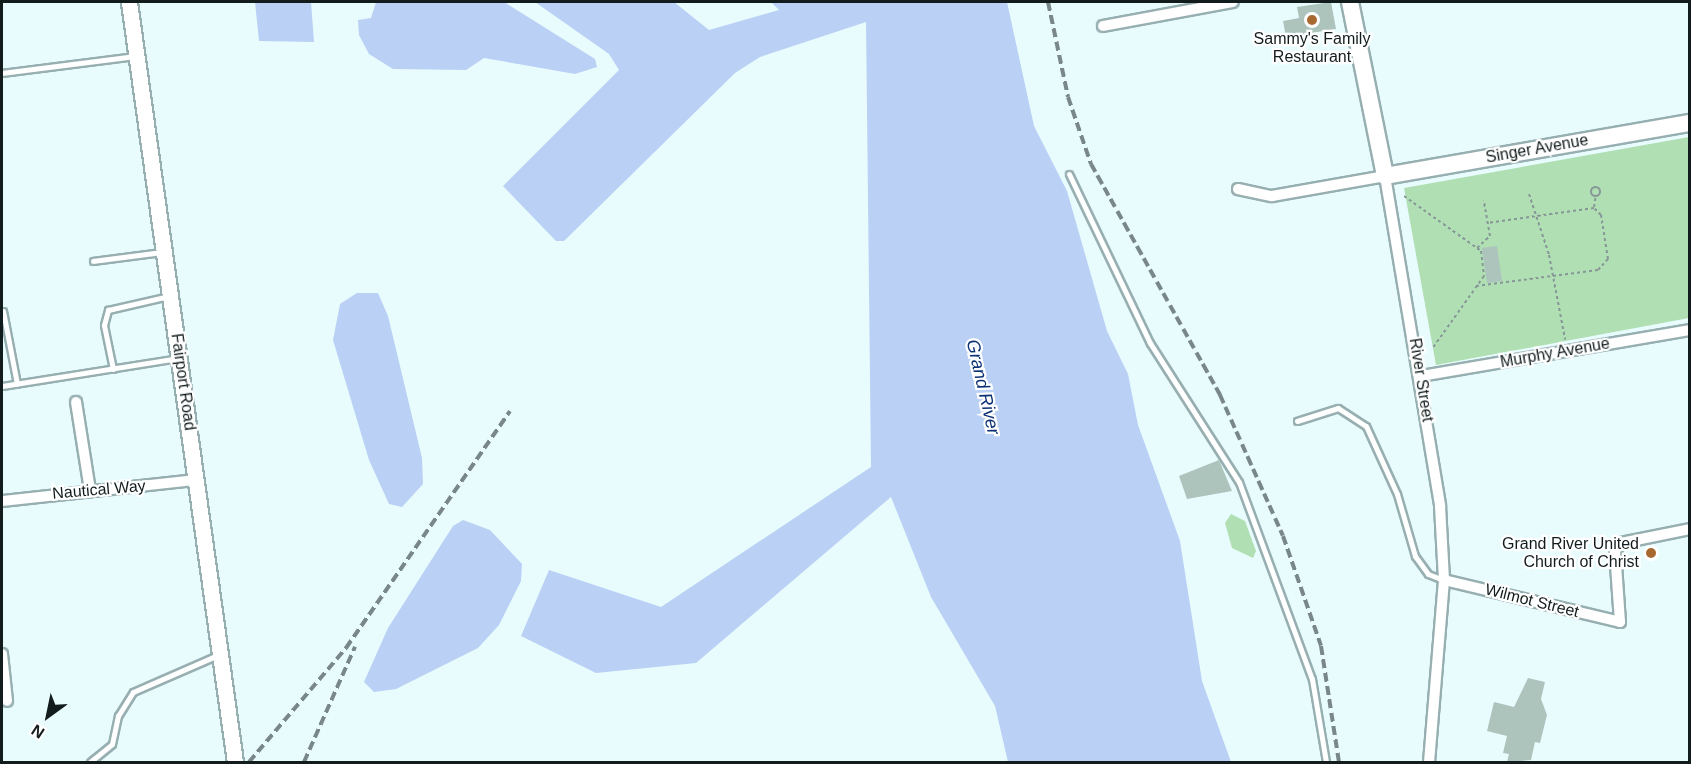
<!DOCTYPE html>
<html>
<head>
<meta charset="utf-8">
<style>
	body { margin:0 }
	#map { position:relative; width:1691px; height:764px; overflow:hidden; background:#e8fcfe; font-family:Arial,sans-serif }
	div>[style] { position:absolute }
	[style*='--x'] { left:calc(var(--x)*1px); top:calc(var(--y)*1px); width:calc(var(--w)*1px); rotate:calc(var(--a)*1deg) }
	.green>* { inset:0; background:#b0dfb3 }
	.water>* { inset:0; background:#bad0f4 }
	.building>* { inset:0; background:#adc4bd }
	.path>* { height:2px; margin-top:-1px; transform-origin:0; background:repeating-linear-gradient(90deg,#879697 0 3px,transparent 0 6px) }
	.path>.ring { margin:-1px; padding:0; box-sizing:content-box; background:none; border:2px solid #879697; border-radius:50% }
	.roads { filter:drop-shadow(2px 0 #97afb1) drop-shadow(-2px 0 #97afb1) drop-shadow(0 2px #97afb1) drop-shadow(0 -2px #97afb1) }
	.lane>* { height:5px; margin:-2.5px; padding:0 2.5px; transform-origin:2.5px; border-radius:2.5px; background:#fff }
	.street>* { height:10px; margin:-5px; padding:0 5px; transform-origin:5px; border-radius:5px; background:#fff }
	.secondary>* { height:15px; margin:-7.5px; padding:0 7.5px; transform-origin:7.5px; border-radius:7.5px; background:#fff }
	.primary>* { height:16px; margin:-8px; padding:0 8px; transform-origin:8px; border-radius:8px; background:#fff }
	.rail>* { height:4px; margin-top:-2px; transform-origin:0; background:repeating-linear-gradient(90deg,#798788 0 9px,transparent 0 13.5px) }
	.dots>* { width:16px; height:16px; translate:-50% -50%; box-sizing:border-box; border:3px solid #fff; border-radius:50% }
	span { translate:-50% -50%; white-space:nowrap; text-align:center; line-height:1.15; -webkit-text-stroke:4.5px #fff; paint-order:stroke }
	.poi-label { font-size:16px; color:#131c1d }
	.right { translate:-100% -50%; text-align:right }
	.street-label { font-size:16px; color:#131c1d }
	.water-label { font-size:18px; color:#0c3174; font-style:italic }
	.frame { position:absolute; inset:0; border:3px solid #131c1d; pointer-events:none }
	.north { position:absolute; left:18px; top:686px; width:60px; height:60px; -webkit-text-stroke:4px #fff; paint-order:stroke; rotate:213deg; font-size:16px; font-weight:700; line-height:24px; text-align:center; color:#131c1d }
	.north::after { content:''; display:block; margin:auto; width:21px; height:27px; background:#131c1d; clip-path:polygon(50% 0,100% 100%,50% 72%,0 100%) }
</style>
</head>
<body>
<div id="map">
	<div class="green">
		<div style="clip-path:polygon(1689px 137px,1689px 318px,1436px 365px,1404px 188px)"></div>
		<div style="clip-path:polygon(1231px 514px,1245px 521px,1256px 551px,1253px 558px,1232px 548px,1225px 523px)"></div>
	</div>
	<div class="water">
		<div style="clip-path:polygon(255px 2px,311px 2px,314px 42px,259px 41px)"></div>
		<div style="clip-path:polygon(376px 2px,504px 2px,595px 59px,597px 67px,575px 74px,484px 58px,466px 70px,393px 69px,369px 54px,359px 35px,358px 20px,371px 18px)"></div>
		<div style="clip-path:polygon(535px 2px,674px 2px,709px 30px,779px 10px,771px 2px,1007px 2px,1034px 126px,1067px 191px,1107px 331px,1128px 374px,1138px 425px,1180px 541px,1202px 681px,1231px 762px,1008px 762px,995px 706px,931px 597px,891px 497px,696px 663px,596px 673px,521px 636px,549px 570px,661px 607px,871px 467px,866px 22px,760px 57px,735px 73px,564px 241px,556px 241px,503px 186px,619px 70px,609px 54px)"></div>
		<div style="clip-path:polygon(357px 293px,378px 293px,388px 316px,422px 458px,423px 484px,402px 507px,389px 504px,369px 460px,333px 340px,340px 304px)"></div>
		<div style="clip-path:polygon(463px 520px,490px 530px,522px 564px,521px 581px,499px 625px,478px 648px,396px 689px,374px 692px,364px 682px,388px 628px,453px 526px)"></div>
	</div>
	<div class="building">
		<div style="clip-path:polygon(1331px 2px,1336px 29px,1286px 37px,1283px 21px,1299px 18px,1297px 7px)"></div>
		<div style="clip-path:polygon(1497px 246px,1502px 281px,1487px 283px,1482px 248px)"></div>
		<div style="clip-path:polygon(1219px 460px,1232px 491px,1187px 499px,1179px 476px)"></div>
		<div style="clip-path:polygon(1528px 678px,1545px 682px,1541px 699px,1547px 715px,1540px 743px,1535px 742px,1531px 760px,1507px 762px,1509px 754px,1503px 753px,1507px 736px,1487px 731px,1494px 702px,1514px 707px)"></div>
	</div>
	<div class="path">
		<div class="ring" style="left:1590.5px;top:186.5px;width:7px;height:7px"></div>
		<div style="--x:1529;--y:194;--w:64;--a:71.8"></div>
		<div style="--x:1549;--y:255;--w:86;--a:79.2"></div>
		<div style="--x:1404;--y:196;--w:95;--a:35.5"></div>
		<div style="--x:1481;--y:251;--w:25;--a:83"></div>
		<div style="--x:1484;--y:276;--w:90;--a:125.5"></div>
		<div style="--x:1594;--y:207;--w:12;--a:-81"></div>
		<div style="--x:1477;--y:248;--w:18;--a:-43"></div>
		<div style="--x:1490;--y:236;--w:36;--a:-100"></div>
		<div style="--x:1476;--y:286;--w:123;--a:-7.5"></div>
		<div style="--x:1598;--y:270;--w:15;--a:-48"></div>
		<div style="--x:1608;--y:259;--w:45;--a:-99"></div>
		<div style="--x:1601;--y:215;--w:10;--a:-135"></div>
		<div style="--x:1594;--y:208;--w:108;--a:172"></div>
	</div>
	<div class="roads">
		<div class="lane">
			<div style="--x:2;--y:73;--w:134;--a:-7.3"></div>
			<div style="--x:1069;--y:174;--w:187;--a:64.4"></div>
			<div style="--x:1150;--y:343;--w:165;--a:57.4"></div>
			<div style="--x:1239;--y:482;--w:210;--a:69.7"></div>
			<div style="--x:1312;--y:679;--w:84;--a:80.4"></div>
			<div style="--x:93;--y:261;--w:69;--a:-7.5"></div>
			<div style="--x:3;--y:311;--w:74;--a:79.1"></div>
			<div style="--x:113;--y:369;--w:45;--a:-101.6"></div>
			<div style="--x:104;--y:325;--w:16;--a:-75"></div>
			<div style="--x:108;--y:310;--w:63;--a:-12.9"></div>
			<div style="--x:2;--y:386;--w:178;--a:-9"></div>
			<div style="--x:1297;--y:421;--w:43;--a:-17.6"></div>
			<div style="--x:1338;--y:408;--w:33;--a:33"></div>
			<div style="--x:1366;--y:426;--w:75;--a:65.5"></div>
			<div style="--x:1397;--y:494;--w:65;--a:73.8"></div>
			<div style="--x:1415;--y:556;--w:22;--a:54"></div>
			<div style="--x:1428;--y:574;--w:17;--a:21"></div>
			<div style="--x:90;--y:762;--w:28;--a:-39"></div>
			<div style="--x:112;--y:744;--w:29;--a:-78"></div>
			<div style="--x:118;--y:716;--w:28;--a:-58"></div>
			<div style="--x:133;--y:692;--w:93;--a:-23.5"></div>
		</div>
		<div class="street">
			<div style="--x:1103;--y:26;--w:132;--a:-10.5"></div>
			<div style="--x:1238;--y:189;--w:35;--a:12"></div>
			<div style="--x:1272;--y:196;--w:115;--a:-10"></div>
			<div style="--x:1385;--y:176;--w:335;--a:80.5"></div>
			<div style="--x:1440;--y:506;--w:74;--a:86.9"></div>
			<div style="--x:1444;--y:580;--w:183;--a:94.7"></div>
			<div style="--x:1421;--y:376;--w:273;--a:-9.7"></div>
			<div style="--x:76;--y:402;--w:89;--a:81"></div>
			<div style="--x:2;--y:501;--w:195;--a:-6.2"></div>
			<div style="--x:1444;--y:580;--w:181;--a:13.4"></div>
			<div style="--x:1620;--y:622;--w:72;--a:-94"></div>
			<div style="--x:1615;--y:550;--w:9;--a:-49"></div>
			<div style="--x:1621;--y:543;--w:70;--a:-11.5"></div>
			<div style="--x:2;--y:654;--w:47;--a:83.9"></div>
		</div>
		<div class="secondary">
			<div style="--x:129;--y:2;--w:767;--a:82.06"></div>
		</div>
		<div class="primary">
			<div style="--x:1350;--y:2;--w:177;--a:78.6"></div>
			<div style="--x:1385;--y:176;--w:310;--a:-9.9"></div>
		</div>
	</div>
	<div class="rail">
		<div style="--x:1048;--y:2;--w:97;--a:78.1"></div>
		<div style="--x:1068;--y:97;--w:71;--a:71.1"></div>
		<div style="--x:1091;--y:164;--w:265;--a:60.8"></div>
		<div style="--x:1220;--y:395;--w:154;--a:65.9"></div>
		<div style="--x:1283;--y:536;--w:116;--a:70.9"></div>
		<div style="--x:1321;--y:646;--w:117;--a:81.2"></div>
		<div style="--x:249;--y:762;--w:150;--a:-49.6"></div>
		<div style="--x:346;--y:648;--w:288;--a:-55.3"></div>
		<div style="--x:304;--y:762;--w:126;--a:-66.1"></div>
	</div>
	<div class="dots">
		<div style="left:1312px;top:20px;background:#a86930"></div>
		<div style="left:1651px;top:553px;background:#a86930"></div>
	</div>
	<div class="poi-label">
		<span style="left:1312px;top:48px">Sammy's Family<br>Restaurant</span>
		<span class="right" style="left:1639px;top:553px">Grand River United<br>Church of Christ</span>
	</div>
	<div class="street-label">
		<span style="left:1537px;top:149px;rotate:-10deg">Singer Avenue</span>
		<span style="left:1555px;top:353px;rotate:-10deg">Murphy Avenue</span>
		<span style="left:1421px;top:380px;rotate:81deg">River Street</span>
		<span style="left:183px;top:382px;rotate:82deg">Fairport Road</span>
		<span style="left:99px;top:490px;rotate:-5deg">Nautical Way</span>
		<span style="left:1532px;top:601px;rotate:14deg">Wilmot Street</span>
	</div>
	<div class="water-label">
		<span style="left:983px;top:387px;rotate:77deg">Grand River</span>
	</div>
	<div class="frame"></div>
	<div class="north">N</div>
</div>
</body>
</html>
